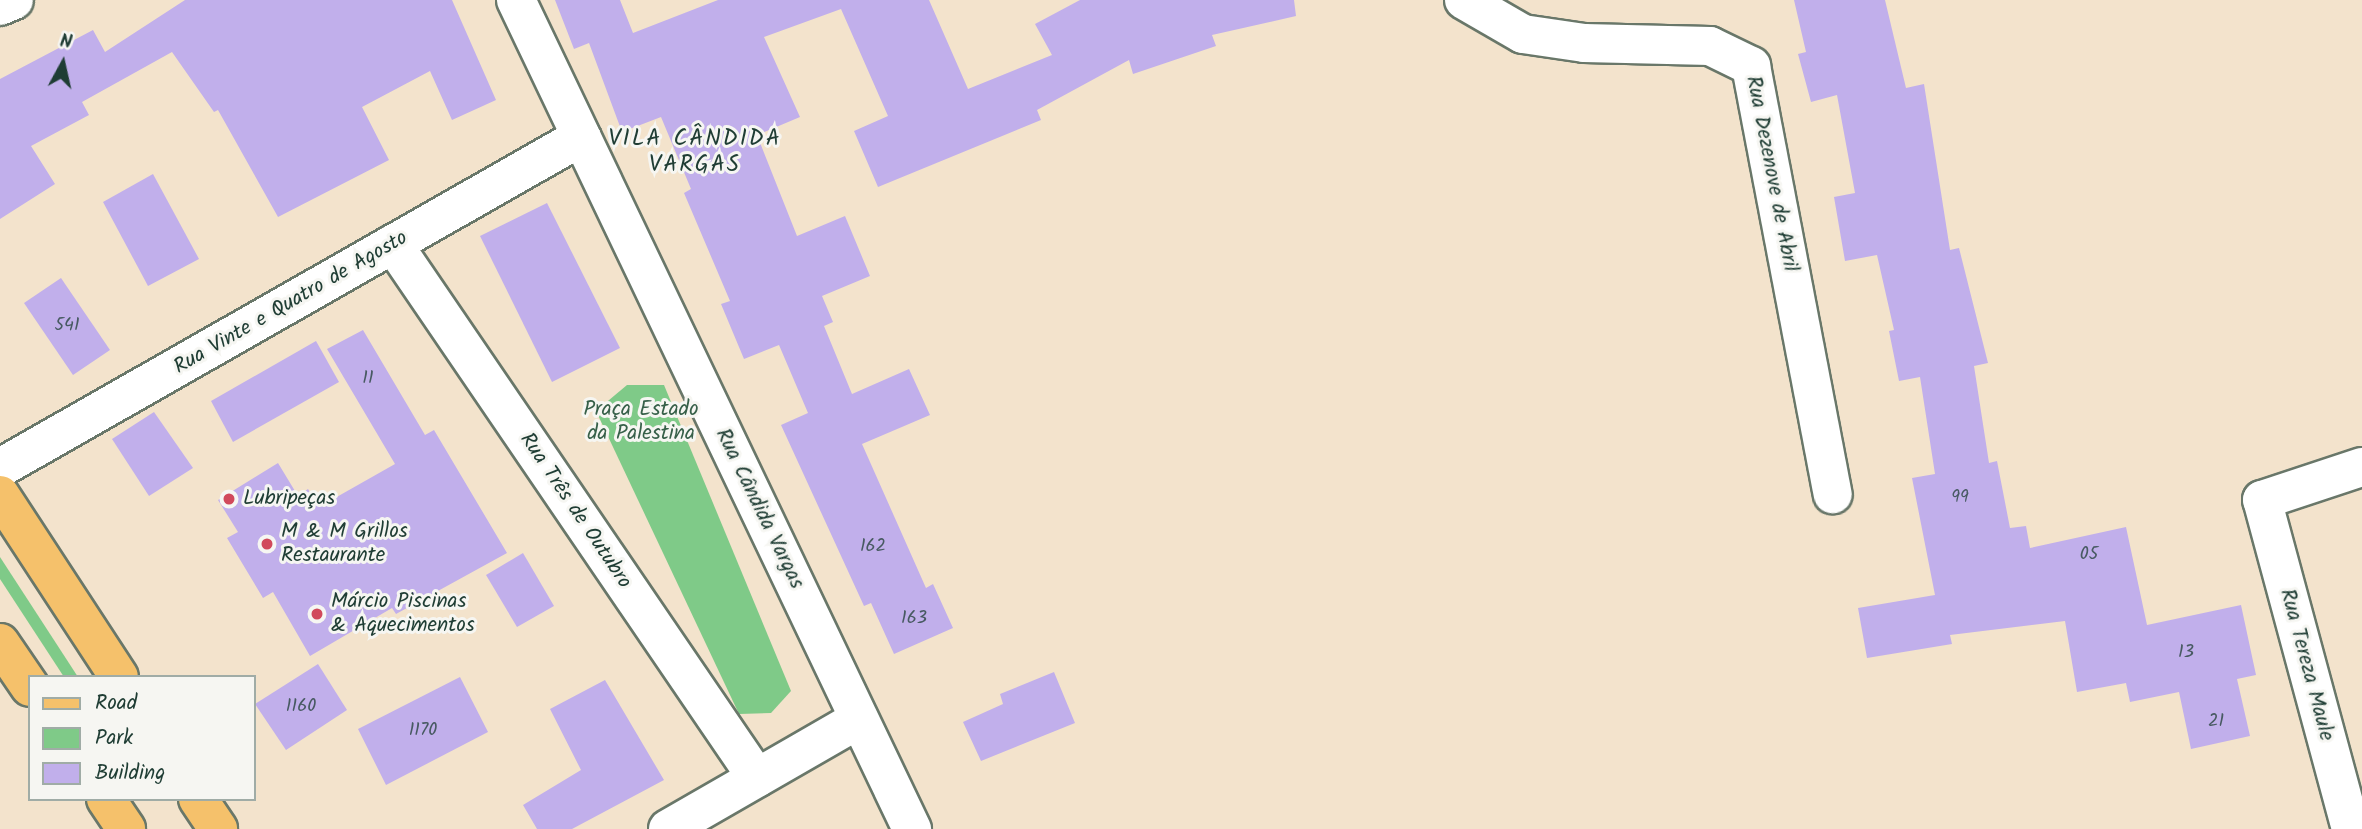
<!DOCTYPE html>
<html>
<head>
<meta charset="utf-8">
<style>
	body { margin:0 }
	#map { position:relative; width:2362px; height:829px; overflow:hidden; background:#f3e3cc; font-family:Kalam,sans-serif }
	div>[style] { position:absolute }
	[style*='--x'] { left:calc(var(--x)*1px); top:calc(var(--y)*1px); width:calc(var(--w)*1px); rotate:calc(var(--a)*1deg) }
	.green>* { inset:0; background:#7fca88 }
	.building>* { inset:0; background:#c1afeb }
	.roads { filter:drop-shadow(2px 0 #697769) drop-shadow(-2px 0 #697769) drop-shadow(0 2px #697769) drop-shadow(0 -2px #697769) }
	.minor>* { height:38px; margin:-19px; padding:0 19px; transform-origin:19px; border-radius:19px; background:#fff }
	.major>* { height:38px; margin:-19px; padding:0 19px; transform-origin:19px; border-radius:19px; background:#f5c16b }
	.dots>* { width:19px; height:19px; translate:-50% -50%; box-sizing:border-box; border:4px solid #f6f6f2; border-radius:50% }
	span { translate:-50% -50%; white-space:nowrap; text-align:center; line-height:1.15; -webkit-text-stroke:6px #f6f6f2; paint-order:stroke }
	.number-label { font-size:18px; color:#485a62 }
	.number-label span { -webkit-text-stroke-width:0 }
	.street-label { font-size:21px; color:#1f3d34 }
	.park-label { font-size:21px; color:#376049 }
	.poi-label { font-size:21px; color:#1f3d34 }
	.left { translate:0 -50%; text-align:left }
	.neighbourhood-label { font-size:23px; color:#1f3d34; letter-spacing:2px }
	.legend { position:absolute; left:28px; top:675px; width:228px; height:126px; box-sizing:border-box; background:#f6f6f2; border:2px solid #a0aca6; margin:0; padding:9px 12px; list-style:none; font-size:21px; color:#1f3d34 }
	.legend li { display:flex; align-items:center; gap:14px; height:35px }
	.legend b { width:35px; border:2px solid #a0aca6 }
	.north { position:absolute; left:28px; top:28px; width:70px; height:70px; -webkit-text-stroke:5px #f6f6f2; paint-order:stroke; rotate:8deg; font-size:19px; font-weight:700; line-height:28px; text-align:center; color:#1f3d34 }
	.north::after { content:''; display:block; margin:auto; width:24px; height:32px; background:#1f3d34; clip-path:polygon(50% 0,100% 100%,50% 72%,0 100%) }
</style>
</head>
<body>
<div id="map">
	<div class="green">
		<div style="clip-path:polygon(627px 385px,664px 385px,791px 691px,771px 713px,739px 714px,596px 411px)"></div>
		<div style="clip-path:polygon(0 557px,78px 677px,64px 677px,0 579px)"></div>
	</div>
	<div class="building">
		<div style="clip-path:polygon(185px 0,452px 0,496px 100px,452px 120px,430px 71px,362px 107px,389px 160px,278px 217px,218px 110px,214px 112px,172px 52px,82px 102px,89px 115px,31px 146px,55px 184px,0 219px,0 79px,93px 30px,105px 52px)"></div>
		<div style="clip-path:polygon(555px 0,620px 0,633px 33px,718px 0,929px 0,968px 89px,1052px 55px,1035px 24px,1080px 0,1294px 0,1296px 16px,1212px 35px,1216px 46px,1133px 74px,1129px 60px,1037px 110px,1041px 120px,878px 187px,854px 131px,888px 116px,841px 9px,764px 37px,800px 117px,757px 135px,797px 236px,845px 216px,870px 276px,822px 296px,833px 322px,824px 326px,852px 394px,909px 369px,930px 415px,862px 444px,926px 588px,933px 584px,953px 628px,894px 654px,871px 603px,864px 606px,781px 425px,808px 413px,779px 345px,744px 359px,721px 304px,730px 301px,684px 193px,691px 189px,661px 117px,622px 132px,589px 43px,574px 49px)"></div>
		<div style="clip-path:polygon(1794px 0,1885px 0,1906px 88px,1924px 84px,1950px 250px,1959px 248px,1988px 363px,1974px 366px,1989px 463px,1997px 461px,2010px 528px,2026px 526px,2030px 548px,2126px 527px,2147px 625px,2241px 605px,2256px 675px,2237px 679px,2250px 736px,2191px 749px,2179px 692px,2130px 702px,2126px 683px,2077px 692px,2065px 621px,1950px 635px,1952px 644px,1867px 658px,1858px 608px,1935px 595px,1912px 478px,1935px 474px,1920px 377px,1899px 381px,1889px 331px,1894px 330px,1877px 255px,1845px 261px,1834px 197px,1855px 193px,1837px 95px,1811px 102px,1798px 54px,1806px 52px)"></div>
		<div style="clip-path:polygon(153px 174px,199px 259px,148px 286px,103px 202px)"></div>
		<div style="clip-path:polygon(547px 203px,620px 348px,552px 382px,480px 236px)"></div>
		<div style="clip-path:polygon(61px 278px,110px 350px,73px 375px,24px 303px)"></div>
		<div style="clip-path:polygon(363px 330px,425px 435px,434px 430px,507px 553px,396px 614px,392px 608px,310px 656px,273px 592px,263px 598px,227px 538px,238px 532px,218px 500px,278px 463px,298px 496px,308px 489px,319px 507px,395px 464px,327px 349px)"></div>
		<div style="clip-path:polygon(316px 341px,339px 382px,233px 442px,211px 401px)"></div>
		<div style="clip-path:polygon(154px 412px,193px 468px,149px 496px,112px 439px)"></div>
		<div style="clip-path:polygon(523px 553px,554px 606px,517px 627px,486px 575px)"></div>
		<div style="clip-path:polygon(318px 664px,347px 710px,286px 750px,255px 704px)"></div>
		<div style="clip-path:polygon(1054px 672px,1075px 723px,981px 761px,963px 722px,1003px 704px,1000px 694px)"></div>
		<div style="clip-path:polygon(460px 677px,488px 732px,386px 785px,358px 729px)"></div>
		<div style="clip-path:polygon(605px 680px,664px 780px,572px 829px,537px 829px,523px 805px,581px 770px,550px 709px)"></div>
	</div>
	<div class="roads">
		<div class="minor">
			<div style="--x:516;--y:0;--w:919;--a:64.47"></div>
			<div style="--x:1464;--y:0;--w:68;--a:30"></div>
			<div style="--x:1523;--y:34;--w:62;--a:8.4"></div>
			<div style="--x:1584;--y:43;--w:126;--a:1.4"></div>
			<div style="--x:1710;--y:46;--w:46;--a:26"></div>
			<div style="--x:1751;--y:66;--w:436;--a:79.2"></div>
			<div style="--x:0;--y:6;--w:15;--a:-23"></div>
			<div style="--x:393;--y:244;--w:646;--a:55.72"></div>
			<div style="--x:0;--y:468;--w:669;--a:-29.67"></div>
			<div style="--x:668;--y:829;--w:220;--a:-29.9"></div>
			<div style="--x:2351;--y:829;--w:341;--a:-105.1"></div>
			<div style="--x:2262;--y:500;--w:105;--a:-18.3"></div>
		</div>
		<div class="major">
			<div style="--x:0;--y:495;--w:217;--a:56.8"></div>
			<div style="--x:0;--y:643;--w:53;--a:55.7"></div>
			<div style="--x:106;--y:799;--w:36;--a:56"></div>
			<div style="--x:198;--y:799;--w:36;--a:56"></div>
		</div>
	</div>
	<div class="dots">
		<div style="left:229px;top:499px;background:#d1495b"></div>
		<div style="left:267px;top:544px;background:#d1495b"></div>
		<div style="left:317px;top:614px;background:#d1495b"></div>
	</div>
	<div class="number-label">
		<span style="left:67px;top:326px">541</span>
		<span style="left:368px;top:379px">11</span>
		<span style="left:1960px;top:498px">99</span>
		<span style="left:873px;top:547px">162</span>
		<span style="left:2089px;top:555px">05</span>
		<span style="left:914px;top:619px">163</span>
		<span style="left:2186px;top:653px">13</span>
		<span style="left:301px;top:707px">1160</span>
		<span style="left:2216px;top:722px">21</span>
		<span style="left:423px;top:731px">1170</span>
	</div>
	<div class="street-label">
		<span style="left:1771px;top:174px;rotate:79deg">Rua Dezenove de Abril</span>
		<span style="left:291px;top:303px;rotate:-30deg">Rua Vinte e Quatro de Agosto</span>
		<span style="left:759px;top:509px;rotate:64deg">Rua Cândida Vargas</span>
		<span style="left:575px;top:511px;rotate:56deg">Rua Três de Outubro</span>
		<span style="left:2306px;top:665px;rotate:75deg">Rua Tereza Maule</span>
	</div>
	<div class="park-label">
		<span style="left:641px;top:422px">Praça Estado<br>da Palestina</span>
	</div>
	<div class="poi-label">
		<span class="left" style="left:243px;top:499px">Lubripeças</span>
		<span class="left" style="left:281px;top:544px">M &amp; M Grillos<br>Restaurante</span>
		<span class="left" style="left:331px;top:614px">Márcio Piscinas<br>&amp; Aquecimentos</span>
	</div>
	<div class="neighbourhood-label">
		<span style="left:695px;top:152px">VILA CÂNDIDA<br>VARGAS</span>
	</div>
	<ul class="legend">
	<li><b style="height:9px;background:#f5c16b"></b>Road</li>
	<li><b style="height:19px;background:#7fca88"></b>Park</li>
	<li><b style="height:19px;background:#c1afeb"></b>Building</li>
	</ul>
	<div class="north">N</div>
</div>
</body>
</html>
